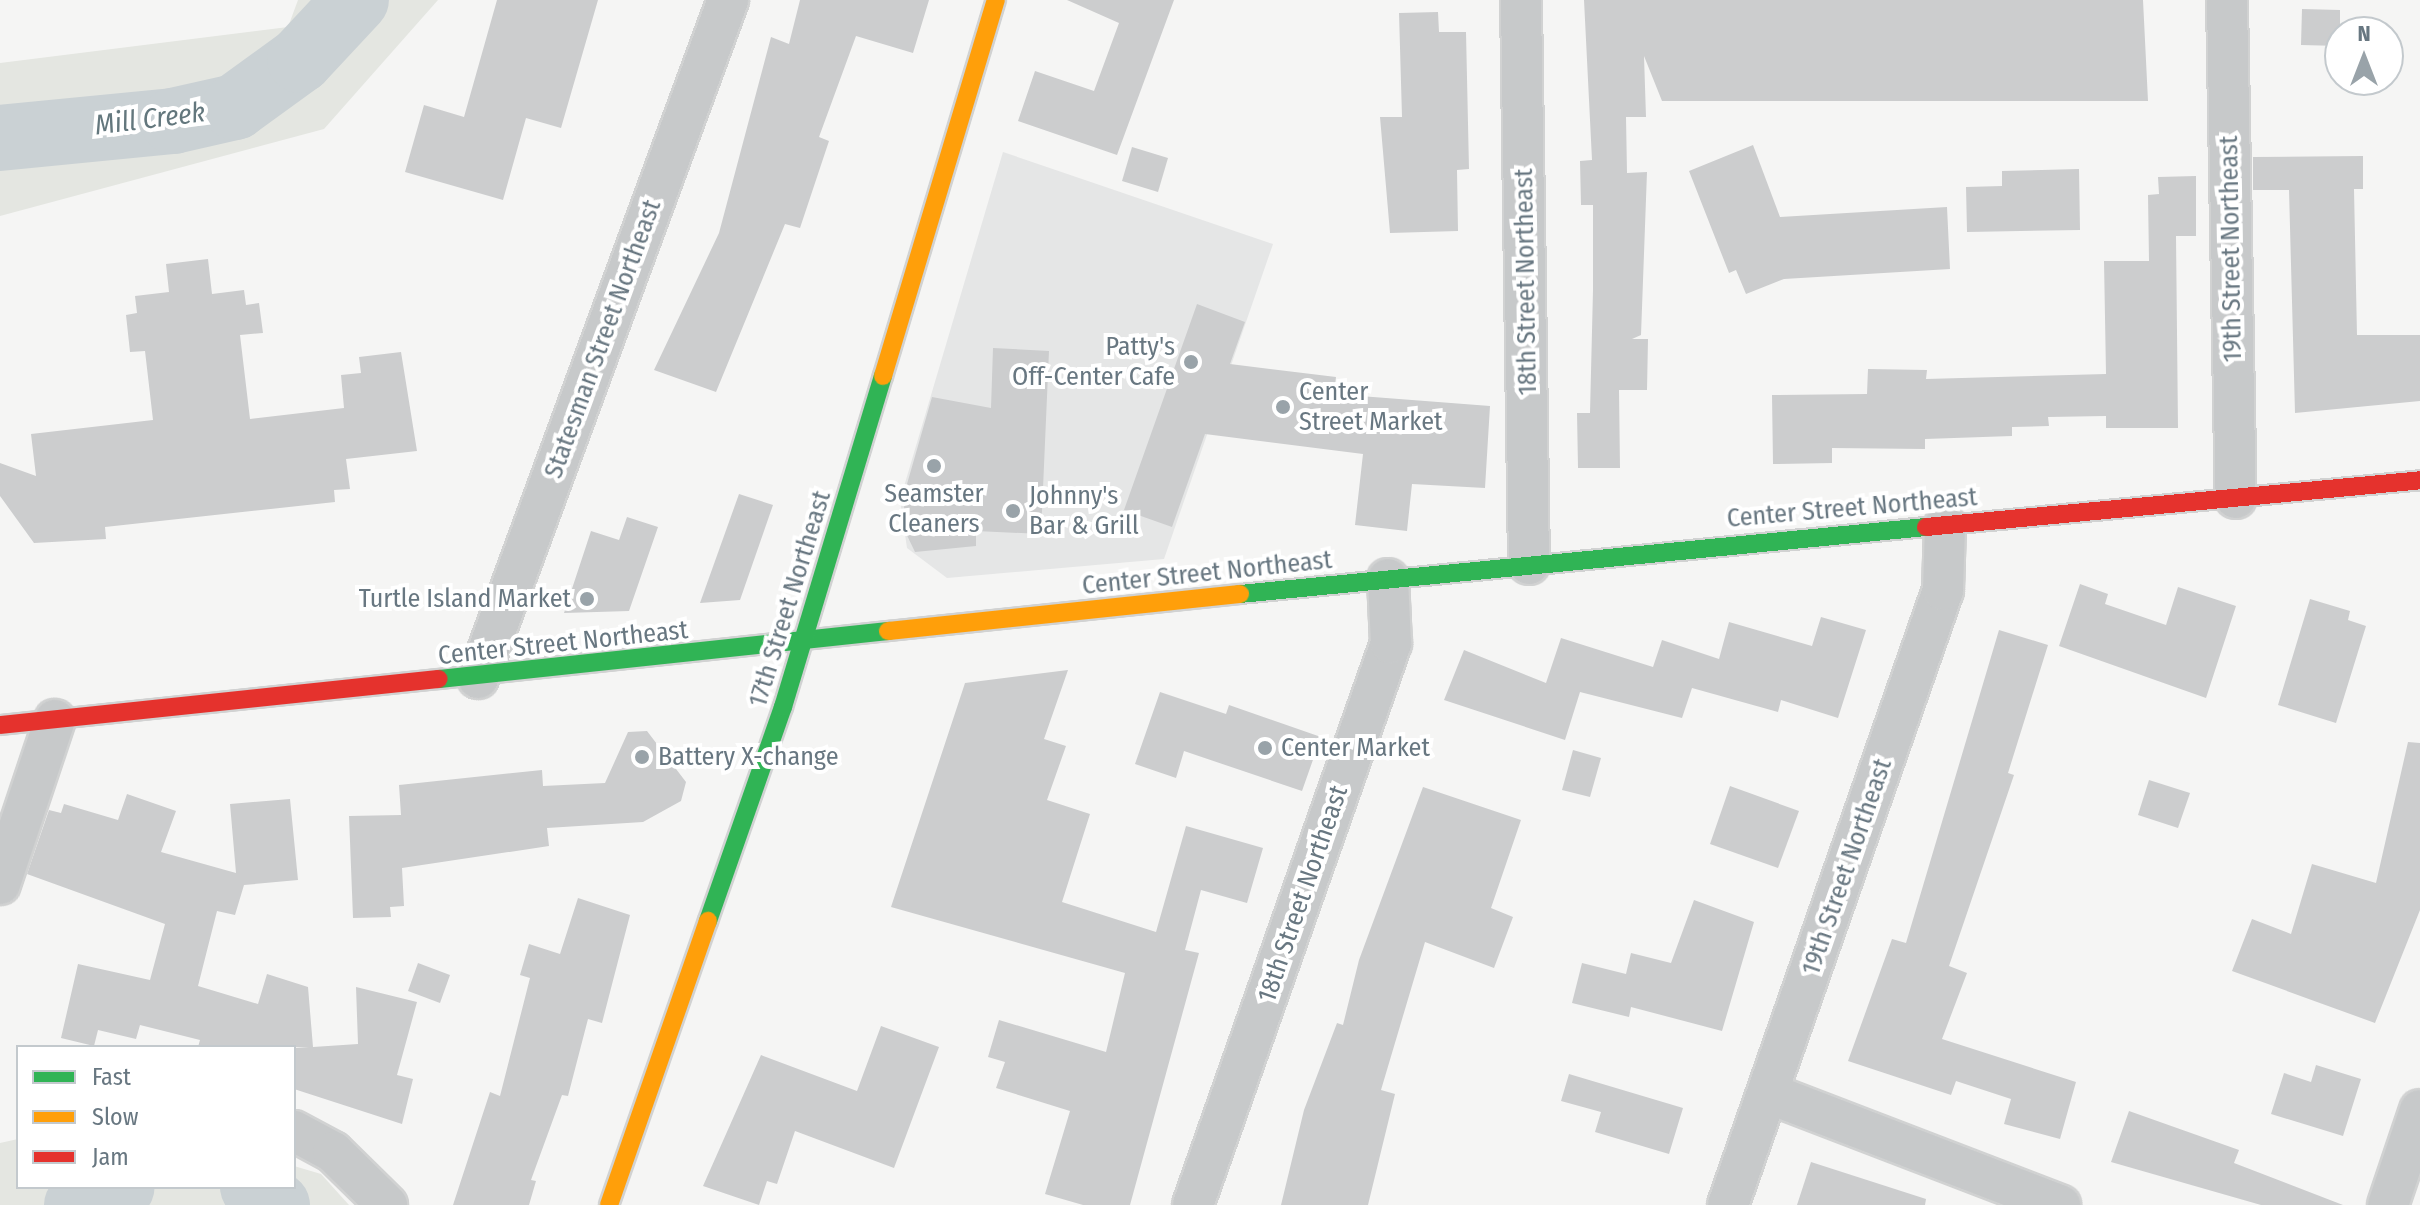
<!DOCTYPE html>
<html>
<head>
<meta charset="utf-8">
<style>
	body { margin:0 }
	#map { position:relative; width:2420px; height:1205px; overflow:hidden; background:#f5f5f4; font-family:"Fira Sans Condensed",sans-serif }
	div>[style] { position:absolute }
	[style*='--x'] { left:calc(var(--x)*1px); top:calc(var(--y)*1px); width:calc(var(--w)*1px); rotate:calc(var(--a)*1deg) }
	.built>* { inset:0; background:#e5e6e6 }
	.green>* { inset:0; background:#e4e6e1 }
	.river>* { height:66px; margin:-33px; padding:0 33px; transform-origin:33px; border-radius:33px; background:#cad1d4 }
	.building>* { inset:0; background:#cccdce }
	.roads { filter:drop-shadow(2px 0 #d1d2d2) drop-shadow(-2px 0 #d1d2d2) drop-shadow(0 2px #d1d2d2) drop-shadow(0 -2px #d1d2d2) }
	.street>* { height:40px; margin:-20px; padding:0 20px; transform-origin:20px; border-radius:20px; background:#c7c9ca }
	.fast>* { height:18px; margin:-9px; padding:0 9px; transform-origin:9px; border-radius:9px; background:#30b455 }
	.slow>* { height:18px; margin:-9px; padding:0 9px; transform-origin:9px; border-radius:9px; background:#ff9f0a }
	.jam>* { height:18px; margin:-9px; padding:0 9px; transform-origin:9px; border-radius:9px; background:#e5322d }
	.dots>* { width:22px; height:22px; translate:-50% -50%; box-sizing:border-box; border:4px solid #fff; border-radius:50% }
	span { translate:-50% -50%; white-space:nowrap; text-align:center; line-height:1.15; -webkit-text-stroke:8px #fff; paint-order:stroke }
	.street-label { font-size:26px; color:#687781 }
	.poi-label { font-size:26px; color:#687781 }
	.right { translate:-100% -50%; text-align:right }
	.left { translate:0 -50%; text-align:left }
	.water-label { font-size:28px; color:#63777d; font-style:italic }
	.legend { position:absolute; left:16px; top:1045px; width:280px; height:144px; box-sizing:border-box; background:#fff; border:2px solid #c3c9cd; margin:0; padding:10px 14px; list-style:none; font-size:24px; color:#687781 }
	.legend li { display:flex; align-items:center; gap:16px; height:40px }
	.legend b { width:40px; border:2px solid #c3c9cd }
	.north { position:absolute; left:2324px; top:16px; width:80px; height:80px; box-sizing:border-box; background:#fff; border:2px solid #c3c9cd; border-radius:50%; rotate:0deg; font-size:22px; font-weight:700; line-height:32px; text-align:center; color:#687781 }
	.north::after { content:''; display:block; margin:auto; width:28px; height:36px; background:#99a3a9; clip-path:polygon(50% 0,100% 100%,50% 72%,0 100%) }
</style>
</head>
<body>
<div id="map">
	<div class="built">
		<div style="clip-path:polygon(1003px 152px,1273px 244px,1164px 559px,947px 578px,907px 548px,900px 500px)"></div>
	</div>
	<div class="green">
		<div style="clip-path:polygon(298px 0,438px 0,324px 129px,0 216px,0 63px,288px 27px)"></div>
		<div style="clip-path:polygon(18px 1139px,18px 1187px,294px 1187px,294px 1166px,321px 1174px,349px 1205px,0 1205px,0 1143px)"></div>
	</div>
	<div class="river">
		<div style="--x:0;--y:138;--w:174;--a:-5.6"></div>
		<div style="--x:173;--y:121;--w:64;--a:-12.7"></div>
		<div style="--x:235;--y:107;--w:80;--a:-35.9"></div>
		<div style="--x:300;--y:60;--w:82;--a:-47"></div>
		<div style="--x:253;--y:1187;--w:30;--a:37"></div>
		<div style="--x:77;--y:1205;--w:48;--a:-21.8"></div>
	</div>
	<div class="building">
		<div style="clip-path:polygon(497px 0,598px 0,561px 128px,526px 118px,503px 200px,405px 172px,424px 105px,464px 117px)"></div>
		<div style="clip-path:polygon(800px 0,929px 0,913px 53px,856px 36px,819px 137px,829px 141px,800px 228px,785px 224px,716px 392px,654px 370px,719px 233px,771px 37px,789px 44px)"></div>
		<div style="clip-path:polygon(1067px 0,1174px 0,1117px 155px,1018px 121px,1035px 71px,1094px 91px,1119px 23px)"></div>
		<div style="clip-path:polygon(1584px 0,2143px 0,2148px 101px,1662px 101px,1644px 56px,1646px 117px,1626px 117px,1627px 173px,1647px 172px,1641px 335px,1632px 339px,1648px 339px,1647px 390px,1619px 390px,1620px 468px,1578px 468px,1577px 413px,1590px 413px,1593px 290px,1593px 205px,1581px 205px,1580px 161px,1592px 160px)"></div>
		<div style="clip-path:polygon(2302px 9px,2340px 10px,2340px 46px,2301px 45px)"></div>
		<div style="clip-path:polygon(1438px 12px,1439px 32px,1466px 32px,1469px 169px,1457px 170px,1458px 231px,1390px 233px,1380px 117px,1402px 117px,1399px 13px)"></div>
		<div style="clip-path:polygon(1753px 145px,1780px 217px,1947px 207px,1950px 269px,1784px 279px,1746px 294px,1736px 270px,1729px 273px,1689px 171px)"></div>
		<div style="clip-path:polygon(1132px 147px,1168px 158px,1158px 192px,1122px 181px)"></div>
		<div style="clip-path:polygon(2363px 156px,2363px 189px,2354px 189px,2357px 335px,2420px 335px,2420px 401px,2295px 413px,2289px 190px,2253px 190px,2253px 157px)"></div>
		<div style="clip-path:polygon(2079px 169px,2080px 230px,1967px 232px,1966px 187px,2002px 186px,2002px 171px)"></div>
		<div style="clip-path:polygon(2196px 176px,2196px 236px,2176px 236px,2178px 428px,2106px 428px,2106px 416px,2048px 417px,2049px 426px,2012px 427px,2012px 436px,1925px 439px,1925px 449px,1832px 448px,1832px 463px,1773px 464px,1772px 395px,1867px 394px,1868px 369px,1927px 370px,1926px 379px,2106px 374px,2104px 261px,2149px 261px,2148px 195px,2159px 194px,2158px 177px)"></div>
		<div style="clip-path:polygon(208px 259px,212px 294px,244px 290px,246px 305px,259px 303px,263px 333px,240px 335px,250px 419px,344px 408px,341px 375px,361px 373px,359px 357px,401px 352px,417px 451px,346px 459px,350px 489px,334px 490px,335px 502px,105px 527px,106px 539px,34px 543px,0 496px,0 463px,36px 476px,31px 434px,153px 420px,145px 351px,130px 352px,126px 315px,137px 313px,135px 296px,169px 292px,166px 264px)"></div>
		<div style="clip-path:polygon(1197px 304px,1245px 322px,1230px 364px,1336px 377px,1334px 394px,1490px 406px,1485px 488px,1412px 484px,1407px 531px,1355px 525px,1363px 454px,1205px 434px,1172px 527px,1124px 510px)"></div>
		<div style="clip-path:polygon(993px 348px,1049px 351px,1041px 534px,976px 531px,976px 546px,915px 552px,903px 527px,905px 491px,932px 397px,991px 408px)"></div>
		<div style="clip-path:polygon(739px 494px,773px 505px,740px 600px,700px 603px)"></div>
		<div style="clip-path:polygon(627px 517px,658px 527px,629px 611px,564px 613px,591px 531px,619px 540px)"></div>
		<div style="clip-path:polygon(2080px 584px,2108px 594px,2105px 604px,2166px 625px,2178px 587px,2236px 606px,2206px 698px,2059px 646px)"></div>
		<div style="clip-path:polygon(2310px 599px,2350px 611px,2348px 620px,2366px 626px,2336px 723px,2278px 705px)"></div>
		<div style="clip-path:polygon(1821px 617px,1866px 630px,1838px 718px,1781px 700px,1778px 712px,1692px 688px,1682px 718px,1580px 692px,1565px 740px,1444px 700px,1464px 650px,1546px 683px,1561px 638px,1653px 667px,1662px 640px,1719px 659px,1729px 622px,1812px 646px)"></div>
		<div style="clip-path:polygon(1999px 630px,2048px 645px,2008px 773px,2014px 775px,1949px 966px,1967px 973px,1942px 1039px,2076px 1082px,2060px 1139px,2004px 1124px,2011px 1099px,1956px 1081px,1951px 1095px,1848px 1061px,1892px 939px,1906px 943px)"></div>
		<div style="clip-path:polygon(1068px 670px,1044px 739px,1066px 746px,1047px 800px,1090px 814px,1062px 902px,1156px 932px,1186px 826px,1263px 848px,1247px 903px,1201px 890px,1185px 950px,1199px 953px,1130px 1205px,1083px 1205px,1045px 1194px,1070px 1111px,996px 1088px,1005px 1062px,988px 1057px,999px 1020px,1106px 1052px,1125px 973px,891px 907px,965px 683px)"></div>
		<div style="clip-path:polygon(1160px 692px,1226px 714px,1229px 705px,1321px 737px,1302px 791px,1184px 751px,1176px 778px,1135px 764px)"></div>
		<div style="clip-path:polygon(647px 731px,686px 782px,681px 801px,643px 822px,547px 828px,549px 846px,402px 868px,404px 906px,390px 907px,391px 917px,353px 918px,349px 816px,401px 815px,399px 785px,542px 770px,543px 786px,605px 783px,628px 732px)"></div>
		<div style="clip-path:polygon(2408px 742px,2420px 743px,2420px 910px,2375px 1023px,2232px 971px,2252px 919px,2291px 934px,2312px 864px,2376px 883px)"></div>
		<div style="clip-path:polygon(1573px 750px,1601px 758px,1590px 797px,1562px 790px)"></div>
		<div style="clip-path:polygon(2149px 780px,2190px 793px,2178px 828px,2138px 815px)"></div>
		<div style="clip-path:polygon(1730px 786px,1799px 811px,1778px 868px,1710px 844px)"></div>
		<div style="clip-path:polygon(1423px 787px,1521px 820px,1491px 908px,1513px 917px,1494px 968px,1425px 942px,1381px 1090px,1395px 1094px,1368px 1205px,1281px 1205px,1304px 1110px,1337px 1023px,1343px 1025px,1359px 960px)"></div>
		<div style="clip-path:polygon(127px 794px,176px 811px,161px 852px,236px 873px,230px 804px,290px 799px,298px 880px,244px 885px,235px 915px,217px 911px,198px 986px,258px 1004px,267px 974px,308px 987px,313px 1047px,358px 1044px,356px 987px,417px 1002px,397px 1075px,413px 1079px,402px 1124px,294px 1089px,294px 1048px,309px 1047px,198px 1047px,200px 1040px,140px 1025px,136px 1039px,98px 1030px,94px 1046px,61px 1038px,78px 964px,150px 980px,165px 924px,27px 874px,49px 810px,61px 813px,64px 804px,118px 820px)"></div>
		<div style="clip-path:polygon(578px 898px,630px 915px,602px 1023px,588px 1019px,568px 1096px,562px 1095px,531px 1180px,536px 1181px,529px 1205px,453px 1205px,490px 1092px,500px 1096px,530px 978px,520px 975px,529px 944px,560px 954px)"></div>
		<div style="clip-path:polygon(1694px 900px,1754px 922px,1722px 1031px,1631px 1007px,1629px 1017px,1572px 1003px,1582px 963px,1626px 974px,1631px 953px,1671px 963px)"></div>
		<div style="clip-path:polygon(418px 963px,450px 975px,440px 1003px,408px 991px)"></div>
		<div style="clip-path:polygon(881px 1026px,939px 1047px,894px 1168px,795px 1131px,777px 1184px,767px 1181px,759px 1205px,703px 1186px,761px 1055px,857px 1091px)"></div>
		<div style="clip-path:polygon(2316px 1065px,2361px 1079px,2343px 1136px,2271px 1114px,2284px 1073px,2311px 1082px)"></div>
		<div style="clip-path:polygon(1569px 1074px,1683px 1108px,1669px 1154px,1595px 1132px,1601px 1112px,1561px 1101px)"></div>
		<div style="clip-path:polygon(2129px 1111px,2239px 1150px,2234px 1163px,2343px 1205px,2261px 1205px,2111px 1162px)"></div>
		<div style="clip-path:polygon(1811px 1162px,1926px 1199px,1925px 1205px,1797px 1205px)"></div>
	</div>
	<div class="roads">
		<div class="street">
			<div style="--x:1521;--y:0;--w:564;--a:89.19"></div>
			<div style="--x:2227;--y:0;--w:498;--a:89"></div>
			<div style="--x:478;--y:678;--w:723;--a:-69.76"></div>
			<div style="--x:0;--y:884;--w:173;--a:-71.5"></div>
			<div style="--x:1768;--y:1093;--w:313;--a:21"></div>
			<div style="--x:294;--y:1131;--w:44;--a:28.3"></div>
			<div style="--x:333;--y:1152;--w:76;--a:44.5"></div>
			<div style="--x:1193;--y:1205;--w:596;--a:-70.59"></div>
			<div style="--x:1391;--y:643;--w:64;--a:-92.7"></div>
			<div style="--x:1728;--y:1205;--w:651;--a:-70.73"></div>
			<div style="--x:1943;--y:590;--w:65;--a:-88.2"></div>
			<div style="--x:2388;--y:1205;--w:100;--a:-71.4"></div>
		</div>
		<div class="fast">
			<div style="--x:1240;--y:594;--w:689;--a:-5.58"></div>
			<div style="--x:439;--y:679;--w:452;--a:-6.1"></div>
			<div style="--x:708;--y:921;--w:227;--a:-70.7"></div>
			<div style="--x:783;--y:707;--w:346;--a:-73.2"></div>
		</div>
		<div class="slow">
			<div style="--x:883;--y:376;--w:393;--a:-73.3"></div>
			<div style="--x:888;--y:631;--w:354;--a:-6"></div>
			<div style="--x:609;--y:1205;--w:301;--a:-70.8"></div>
		</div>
		<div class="jam">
			<div style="--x:1926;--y:527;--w:496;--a:-5.4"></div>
			<div style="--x:0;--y:725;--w:441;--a:-6"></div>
		</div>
	</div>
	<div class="dots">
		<div style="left:1191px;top:362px;background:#99a3a9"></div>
		<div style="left:1283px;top:407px;background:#99a3a9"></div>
		<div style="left:934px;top:466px;background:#99a3a9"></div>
		<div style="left:1013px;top:511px;background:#99a3a9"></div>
		<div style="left:587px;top:599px;background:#99a3a9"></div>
		<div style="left:1265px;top:748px;background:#99a3a9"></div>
		<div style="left:642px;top:757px;background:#99a3a9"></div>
	</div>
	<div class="street-label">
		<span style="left:2231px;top:249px;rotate:-91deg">19th Street Northeast</span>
		<span style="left:1526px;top:282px;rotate:-91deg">18th Street Northeast</span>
		<span style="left:603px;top:339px;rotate:-70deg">Statesman Street Northeast</span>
		<span style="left:1852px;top:508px;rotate:-5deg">Center Street Northeast</span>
		<span style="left:1207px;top:573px;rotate:-6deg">Center Street Northeast</span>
		<span style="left:790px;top:599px;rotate:-73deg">17th Street Northeast</span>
		<span style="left:563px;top:643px;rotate:-6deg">Center Street Northeast</span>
		<span style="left:1847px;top:867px;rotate:-71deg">19th Street Northeast</span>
		<span style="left:1303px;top:894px;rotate:-71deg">18th Street Northeast</span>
	</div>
	<div class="poi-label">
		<span class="right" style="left:1175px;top:362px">Patty's<br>Off-Center Cafe</span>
		<span class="left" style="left:1299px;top:407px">Center<br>Street Market</span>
		<span style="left:934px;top:509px">Seamster<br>Cleaners</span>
		<span class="left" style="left:1029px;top:511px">Johnny's<br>Bar &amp; Grill</span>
		<span class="right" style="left:571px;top:599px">Turtle Island Market</span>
		<span class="left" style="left:1281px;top:748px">Center Market</span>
		<span class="left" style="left:658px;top:757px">Battery X-change</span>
	</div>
	<div class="water-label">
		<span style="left:150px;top:119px;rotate:-7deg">Mill Creek</span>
	</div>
	<ul class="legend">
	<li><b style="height:10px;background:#30b455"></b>Fast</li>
	<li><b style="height:10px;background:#ff9f0a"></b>Slow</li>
	<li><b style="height:10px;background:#e5322d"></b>Jam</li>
	</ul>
	<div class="north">N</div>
</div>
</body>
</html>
